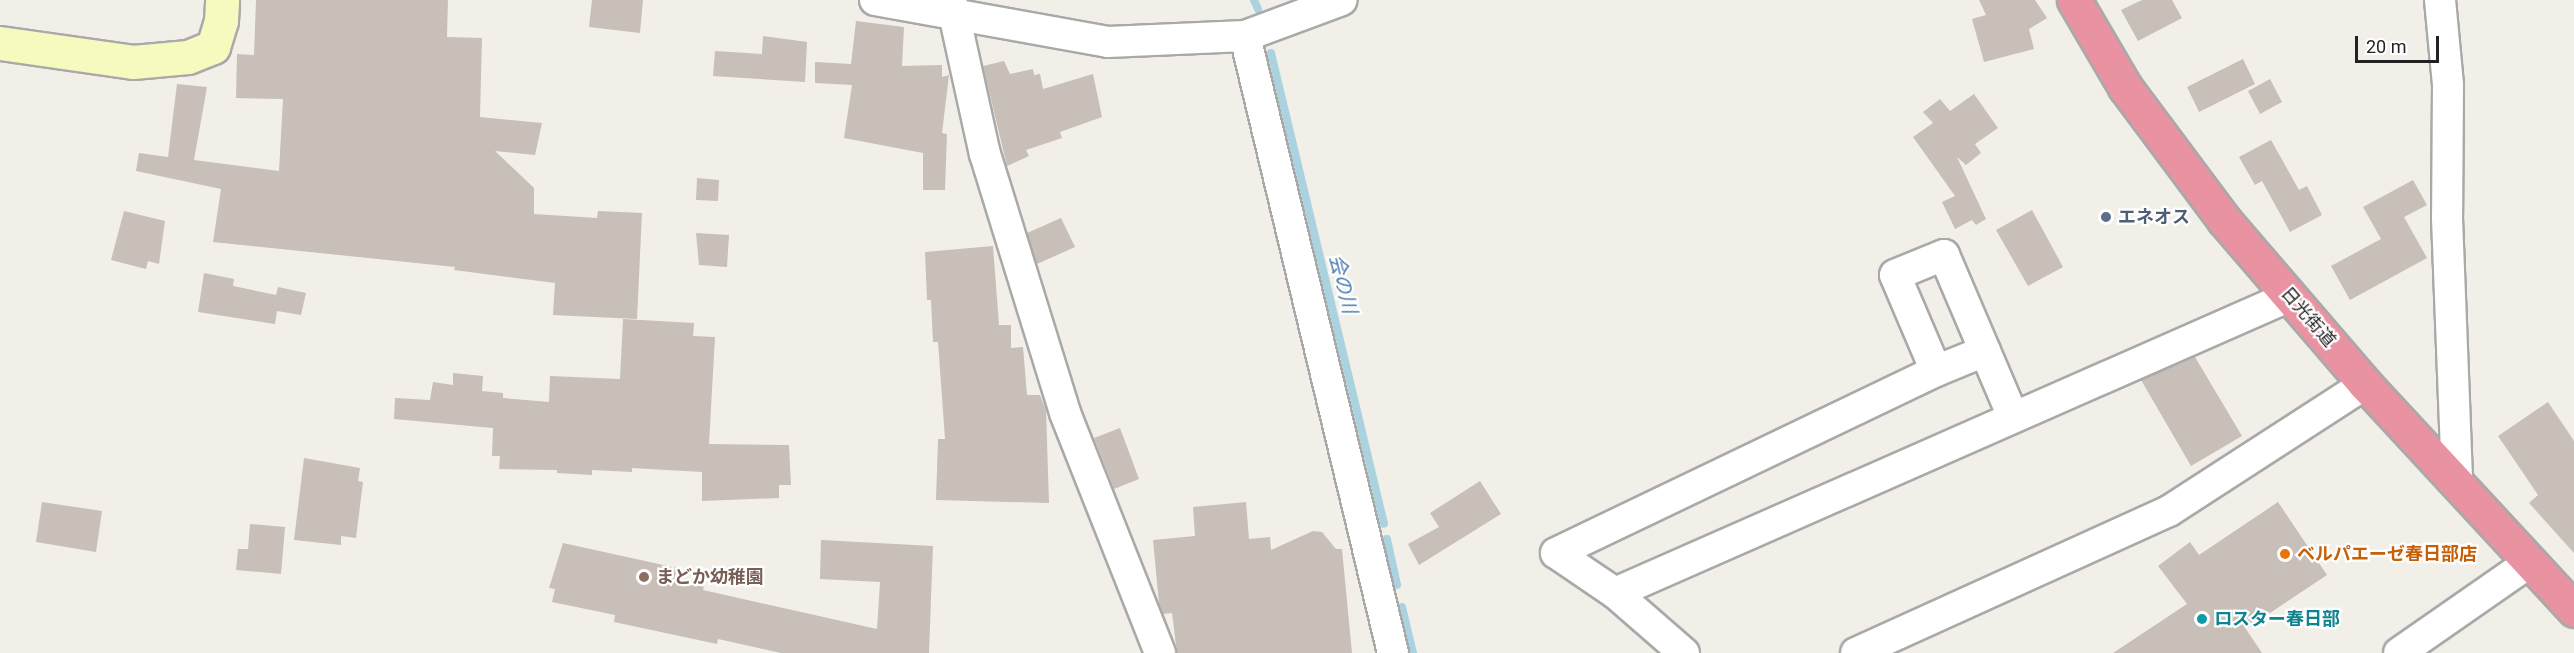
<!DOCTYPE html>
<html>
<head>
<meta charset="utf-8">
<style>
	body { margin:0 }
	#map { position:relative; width:2574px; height:653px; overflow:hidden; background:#f2efe9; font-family:Roboto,"Noto Sans JP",sans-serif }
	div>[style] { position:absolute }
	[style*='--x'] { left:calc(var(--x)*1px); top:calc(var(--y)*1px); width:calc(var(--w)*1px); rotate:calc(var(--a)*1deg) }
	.stream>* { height:8px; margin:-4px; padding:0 4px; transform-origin:4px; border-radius:4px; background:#aad3df }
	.building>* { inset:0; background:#c7bfb8 }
	.roads { filter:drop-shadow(2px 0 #a9a9a9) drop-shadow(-2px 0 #a9a9a9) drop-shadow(0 2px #a9a9a9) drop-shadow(0 -2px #a9a9a9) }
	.street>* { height:30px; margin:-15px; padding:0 15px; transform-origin:15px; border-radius:15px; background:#fff }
	.secondary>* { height:33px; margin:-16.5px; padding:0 16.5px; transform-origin:16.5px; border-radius:16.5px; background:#f7fabf }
	.highway>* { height:33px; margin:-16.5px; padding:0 16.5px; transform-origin:16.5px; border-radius:16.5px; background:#e892a2 }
	.dots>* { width:16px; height:16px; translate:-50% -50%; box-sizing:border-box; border:3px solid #fff; border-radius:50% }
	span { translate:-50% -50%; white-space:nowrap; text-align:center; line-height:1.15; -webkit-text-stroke:4.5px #fff; paint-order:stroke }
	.service-label { font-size:18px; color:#4e5e75; font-weight:700 }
	.left { translate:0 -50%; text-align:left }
	.street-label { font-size:18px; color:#222 }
	.food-label { font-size:18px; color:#c56008; font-weight:700 }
	.education-label { font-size:18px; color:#785e54; font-weight:700 }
	.culture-label { font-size:18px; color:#0d838f; font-weight:700 }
	.water-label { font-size:20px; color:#4a7aab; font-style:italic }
	.scale { position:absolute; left:2355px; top:36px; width:84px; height:27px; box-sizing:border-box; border:3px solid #222; border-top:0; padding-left:8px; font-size:18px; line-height:21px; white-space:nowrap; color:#222; -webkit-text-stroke:4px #fff; paint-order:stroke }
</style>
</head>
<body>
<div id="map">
	<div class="stream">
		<div style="--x:1254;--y:0;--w:10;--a:66"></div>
		<div style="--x:1271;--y:53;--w:484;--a:76.5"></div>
		<div style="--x:1387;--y:539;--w:47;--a:77.7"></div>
		<div style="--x:1402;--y:607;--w:47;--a:76.6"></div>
	</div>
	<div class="building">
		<div style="clip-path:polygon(256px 0,448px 0,447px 37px,482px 38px,480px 117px,542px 123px,535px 155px,495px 151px,534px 188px,534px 214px,597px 218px,598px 211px,642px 213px,637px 319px,553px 315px,555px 283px,454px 270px,455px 267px,213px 242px,221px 189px,136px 171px,139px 153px,168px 157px,177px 84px,207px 87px,194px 160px,279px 171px,283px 99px,236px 98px,237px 54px,254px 55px)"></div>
		<div style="clip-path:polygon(592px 0,643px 0,640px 33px,589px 27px)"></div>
		<div style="clip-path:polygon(1979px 0,2035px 0,2047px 18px,2029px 29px,2034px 49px,1984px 62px,1972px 19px,1986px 15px)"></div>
		<div style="clip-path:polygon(2142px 0,2172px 0,2182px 18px,2138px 41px,2121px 10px)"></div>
		<div style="clip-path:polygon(856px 21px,904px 27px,902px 66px,942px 65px,942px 77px,949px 75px,942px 133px,947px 134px,945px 190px,923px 190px,923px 153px,844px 138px,852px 85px,815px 83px,815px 62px,851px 64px)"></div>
		<div style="clip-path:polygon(763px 36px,807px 42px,805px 82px,713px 76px,715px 51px,762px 54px)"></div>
		<div style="clip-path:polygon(2243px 59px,2255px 84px,2199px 112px,2187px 87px)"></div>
		<div style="clip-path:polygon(1004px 61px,1010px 74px,1033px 69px,1034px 75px,1040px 74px,1043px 89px,1093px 74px,1102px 117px,1060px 132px,1062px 138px,1026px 150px,1029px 156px,1007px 166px,983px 66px)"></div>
		<div style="clip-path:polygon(2270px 79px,2282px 102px,2260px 114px,2248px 91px)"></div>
		<div style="clip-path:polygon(1974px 94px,1998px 128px,1975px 144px,1981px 153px,1966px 165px,1957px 157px,1986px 219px,1976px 225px,1972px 220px,1955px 229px,1942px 202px,1955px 196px,1913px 137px,1933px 123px,1923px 112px,1940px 99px,1950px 111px)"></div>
		<div style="clip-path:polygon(2271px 140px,2299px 190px,2307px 186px,2322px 215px,2290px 232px,2262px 181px,2255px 185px,2239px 157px)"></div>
		<div style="clip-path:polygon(697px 178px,719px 180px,718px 201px,696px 200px)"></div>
		<div style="clip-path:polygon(2413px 180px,2427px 205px,2404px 217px,2427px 258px,2350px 300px,2331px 266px,2381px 239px,2363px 207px)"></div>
		<div style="clip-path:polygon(2032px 210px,2063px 267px,2028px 286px,1996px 230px)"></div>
		<div style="clip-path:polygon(124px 211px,165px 221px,159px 264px,148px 261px,146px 269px,111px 260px)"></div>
		<div style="clip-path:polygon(1061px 218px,1075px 247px,1037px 264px,1027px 233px)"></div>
		<div style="clip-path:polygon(696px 233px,729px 235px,727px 267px,699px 265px)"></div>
		<div style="clip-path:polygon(993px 246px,999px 325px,1011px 325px,1011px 348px,1023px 347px,1027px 395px,1040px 395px,1046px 410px,1049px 503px,936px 500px,938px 439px,945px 439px,938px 342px,933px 342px,931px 300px,927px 300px,925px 252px)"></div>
		<div style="clip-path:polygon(204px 273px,234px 279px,233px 286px,276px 295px,278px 287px,306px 293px,301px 315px,277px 311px,275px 324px,198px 312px)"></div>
		<div style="clip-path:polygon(623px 319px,694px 323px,693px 336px,715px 337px,709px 444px,789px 445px,791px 485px,779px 485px,779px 498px,702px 501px,702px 472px,632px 468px,632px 472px,592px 470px,592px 475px,557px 473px,557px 470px,499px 469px,500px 456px,492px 456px,493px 428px,394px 419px,395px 398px,430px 400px,433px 382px,453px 385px,453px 373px,483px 376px,482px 391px,503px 393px,503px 398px,549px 402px,550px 376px,620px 379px)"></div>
		<div style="clip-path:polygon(2195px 357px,2242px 436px,2191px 466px,2141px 380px)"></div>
		<div style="clip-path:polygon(2548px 402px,2574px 441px,2574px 553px,2529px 503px,2538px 495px,2498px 436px)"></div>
		<div style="clip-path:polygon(1120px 428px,1139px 479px,1114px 489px,1094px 438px)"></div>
		<div style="clip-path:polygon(304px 458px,360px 468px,358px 481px,363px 482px,356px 538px,341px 536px,341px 545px,294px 540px)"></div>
		<div style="clip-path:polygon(1480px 481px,1501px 514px,1419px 565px,1408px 544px,1439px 527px,1430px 513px)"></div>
		<div style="clip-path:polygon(42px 502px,102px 511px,96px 552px,36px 542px)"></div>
		<div style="clip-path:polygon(1246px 502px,1249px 539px,1270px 537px,1271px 550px,1313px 531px,1322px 532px,1336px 549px,1342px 549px,1352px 653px,1177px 653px,1172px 613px,1163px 614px,1159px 603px,1153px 540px,1195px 536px,1193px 507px)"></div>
		<div style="clip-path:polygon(2278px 502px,2327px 575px,2246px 629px,2262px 653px,2113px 653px,2187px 604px,2158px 566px,2190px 542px,2199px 555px)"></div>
		<div style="clip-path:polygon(250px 524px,285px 527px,281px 574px,236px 570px,238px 549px,248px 549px)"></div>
		<div style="clip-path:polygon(821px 540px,933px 546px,929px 653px,781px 653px,718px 639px,717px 644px,614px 622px,615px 615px,552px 602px,555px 589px,549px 588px,563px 543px,677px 568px,674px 580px,704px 587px,703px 590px,877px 629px,880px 582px,820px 579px)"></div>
	</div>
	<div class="roads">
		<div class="street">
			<div style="--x:875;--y:0;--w:237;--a:10.2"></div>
			<div style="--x:1108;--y:42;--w:137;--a:-2.5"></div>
			<div style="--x:1245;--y:36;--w:103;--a:-20.4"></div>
			<div style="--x:951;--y:0;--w:158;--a:77.6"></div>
			<div style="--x:985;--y:154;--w:271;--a:72.8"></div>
			<div style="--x:1065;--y:413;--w:258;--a:68.4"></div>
			<div style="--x:2440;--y:0;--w:85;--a:84.6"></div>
			<div style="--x:2448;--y:85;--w:133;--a:90.4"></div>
			<div style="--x:2447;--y:218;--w:262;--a:87.8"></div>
			<div style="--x:1245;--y:36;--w:635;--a:76.51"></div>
			<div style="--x:1936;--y:371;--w:53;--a:-22.2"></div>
			<div style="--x:1615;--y:593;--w:737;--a:-23.75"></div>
			<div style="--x:1684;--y:653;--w:91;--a:-139"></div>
			<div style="--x:1615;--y:593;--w:71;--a:-145.9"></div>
			<div style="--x:1556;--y:553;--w:421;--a:-25.6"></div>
			<div style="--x:1936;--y:371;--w:104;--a:-113.1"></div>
			<div style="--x:1895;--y:275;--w:53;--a:-22.2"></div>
			<div style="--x:1944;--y:255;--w:176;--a:66.9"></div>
			<div style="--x:1856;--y:653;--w:344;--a:-24.4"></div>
			<div style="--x:2169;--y:511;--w:234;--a:-32.9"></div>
			<div style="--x:2399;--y:653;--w:160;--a:-34.8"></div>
		</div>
		<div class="secondary">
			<div style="--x:0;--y:43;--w:134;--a:8.1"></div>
			<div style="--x:133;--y:62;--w:55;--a:-5.2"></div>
			<div style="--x:188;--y:57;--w:27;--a:-22"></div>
			<div style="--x:213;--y:47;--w:27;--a:-73"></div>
			<div style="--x:221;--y:21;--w:21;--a:-87"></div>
		</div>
		<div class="highway">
			<div style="--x:2074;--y:0;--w:101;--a:59.6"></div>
			<div style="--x:2125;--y:87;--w:166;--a:53.3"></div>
			<div style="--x:2224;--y:220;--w:216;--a:49.3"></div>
			<div style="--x:2365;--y:384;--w:308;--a:47.2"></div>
		</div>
	</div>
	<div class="dots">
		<div style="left:2106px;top:217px;background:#5c6f8a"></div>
		<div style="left:2285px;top:554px;background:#e8710a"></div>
		<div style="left:644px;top:577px;background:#8d6e63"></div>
		<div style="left:2202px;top:619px;background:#0f9aa8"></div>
	</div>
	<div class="service-label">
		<span class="left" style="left:2118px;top:217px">エネオス</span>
	</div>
	<div class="street-label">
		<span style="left:2308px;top:317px;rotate:49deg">日光街道</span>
	</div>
	<div class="food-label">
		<span class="left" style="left:2297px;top:554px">ベルパエーゼ春日部店</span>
	</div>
	<div class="education-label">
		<span class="left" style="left:656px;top:577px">まどか幼稚園</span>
	</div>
	<div class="culture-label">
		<span class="left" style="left:2214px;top:619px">ロスター春日部</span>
	</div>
	<div class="water-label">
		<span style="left:1343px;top:284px;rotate:76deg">会の川</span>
	</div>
	<div class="scale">20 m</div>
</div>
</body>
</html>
